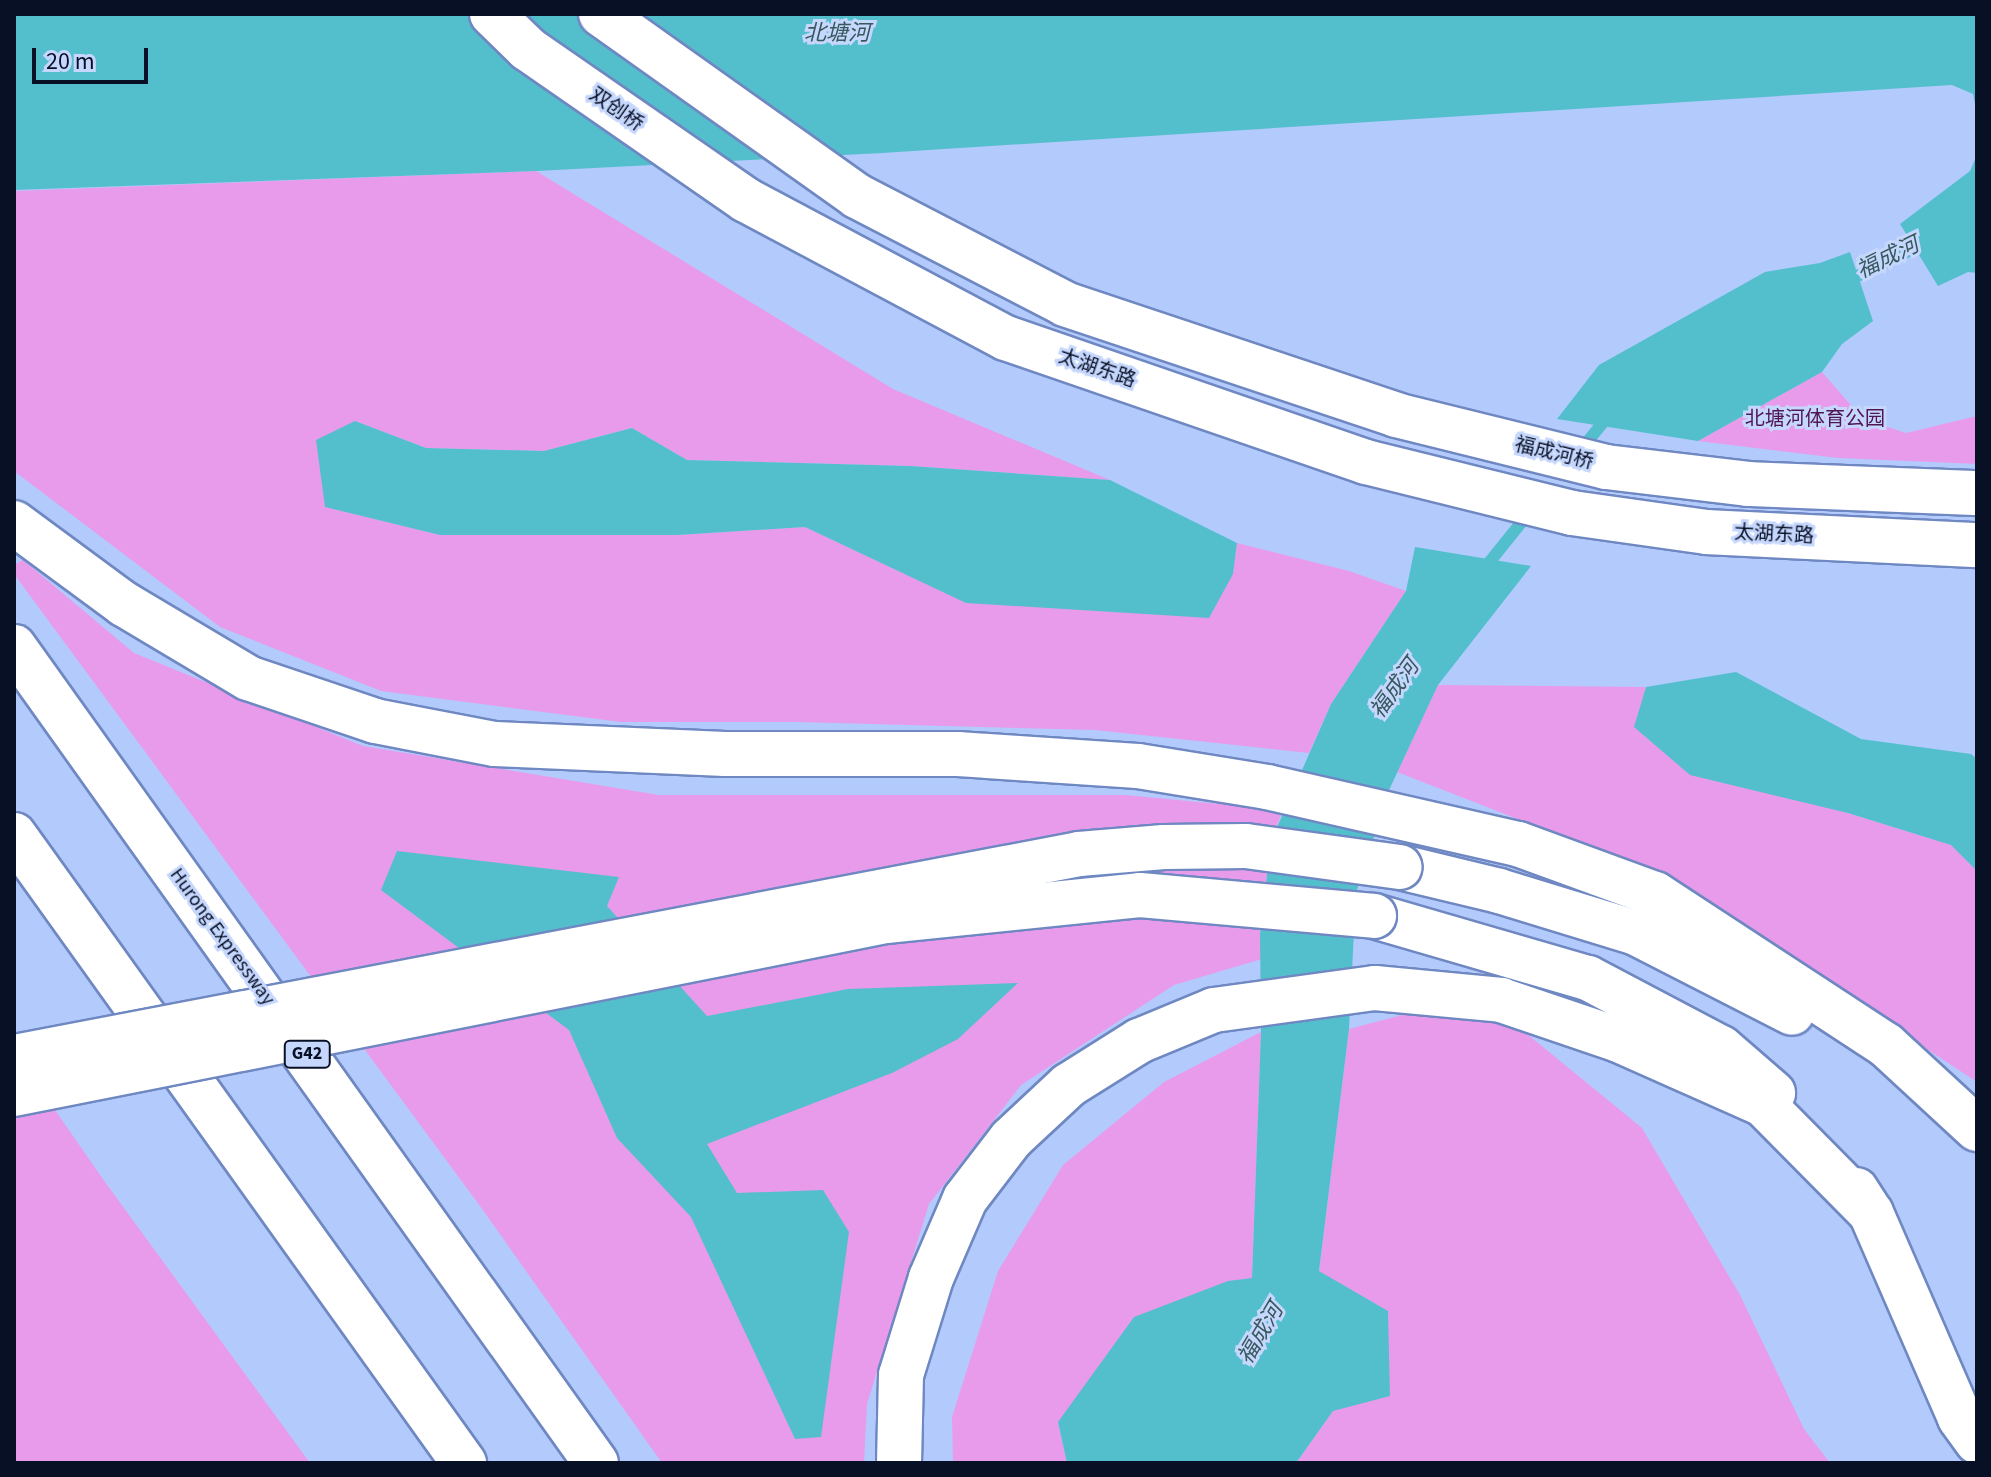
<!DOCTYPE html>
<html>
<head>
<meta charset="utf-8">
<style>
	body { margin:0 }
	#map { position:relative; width:1991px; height:1477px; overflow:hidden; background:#b3cafc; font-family:"Source Sans 3","Noto Sans SC",sans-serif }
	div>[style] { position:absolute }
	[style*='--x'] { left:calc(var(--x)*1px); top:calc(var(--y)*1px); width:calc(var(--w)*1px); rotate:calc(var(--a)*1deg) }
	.green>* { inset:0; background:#e99beb }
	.water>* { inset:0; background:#53bfcc }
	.stream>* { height:12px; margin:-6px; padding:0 6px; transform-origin:6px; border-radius:6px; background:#53bfcc }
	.roads { filter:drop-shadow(2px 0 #6f88c2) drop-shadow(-2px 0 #6f88c2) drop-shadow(0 2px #6f88c2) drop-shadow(0 -2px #6f88c2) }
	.major>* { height:44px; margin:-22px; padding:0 22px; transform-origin:22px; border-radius:22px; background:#fff }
	.highway>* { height:44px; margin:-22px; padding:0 22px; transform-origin:22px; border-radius:22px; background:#fff }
	.bridges { filter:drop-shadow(2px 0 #6f88c2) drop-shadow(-2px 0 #6f88c2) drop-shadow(0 2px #6f88c2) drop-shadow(0 -2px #6f88c2) }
	.highway-bridge>* { height:44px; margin:-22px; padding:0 22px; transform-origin:22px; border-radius:22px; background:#fff }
	span { translate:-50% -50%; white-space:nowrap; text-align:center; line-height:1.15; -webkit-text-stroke:6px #c6d7fd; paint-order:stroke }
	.shield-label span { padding:2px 6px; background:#c6d7fd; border:2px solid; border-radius:6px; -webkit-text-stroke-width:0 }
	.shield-label { font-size:18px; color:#081026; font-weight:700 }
	.street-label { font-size:20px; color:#081026 }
	.park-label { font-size:20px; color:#501652 }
	.water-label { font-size:22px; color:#37585c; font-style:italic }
	.frame { position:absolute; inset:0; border:16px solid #081026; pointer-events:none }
	.scale { position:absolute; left:32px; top:48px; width:116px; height:36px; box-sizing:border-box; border:4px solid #081026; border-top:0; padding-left:10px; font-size:24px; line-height:28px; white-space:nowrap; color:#081026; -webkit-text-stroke:6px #c6d7fd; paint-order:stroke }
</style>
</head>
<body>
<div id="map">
	<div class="green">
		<div style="clip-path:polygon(536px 171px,893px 389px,1110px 480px,910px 466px,687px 460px,632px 428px,544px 451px,426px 448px,355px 421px,326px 507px,440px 535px,677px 535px,805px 527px,967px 603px,1233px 574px,1237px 543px,1349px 571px,1406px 591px,1331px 704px,1309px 753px,1095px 730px,797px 722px,621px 722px,381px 691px,220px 627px,14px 471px,14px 191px)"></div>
		<div style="clip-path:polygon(1822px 372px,1863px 419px,1906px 433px,1977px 416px,1977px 464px,1838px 458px,1698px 441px)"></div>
		<div style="clip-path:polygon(23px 560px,134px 653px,363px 746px,659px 795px,1125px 795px,1283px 810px,1271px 841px,1260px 934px,1262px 959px,1174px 985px,1021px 1085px,929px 1204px,867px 1404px,864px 1463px,662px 1463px,480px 1206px,14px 574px,14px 565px)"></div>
		<div style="clip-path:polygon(1438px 685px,1646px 687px,1635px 727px,1848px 813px,1952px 845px,1977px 871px,1977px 1082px,1662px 875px,1397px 772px)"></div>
		<div style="clip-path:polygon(1421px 1010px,1516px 1025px,1642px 1128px,1740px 1295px,1804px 1429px,1830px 1463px,1296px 1463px,1333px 1411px,1388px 1311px,1319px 1272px,1349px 1029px)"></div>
		<div style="clip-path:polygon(1261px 1032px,1252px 1279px,1228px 1281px,1058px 1422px,1067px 1463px,953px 1463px,952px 1417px,998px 1271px,1063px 1165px,1164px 1082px)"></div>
		<div style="clip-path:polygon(14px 1051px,105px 1182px,310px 1463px,14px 1463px)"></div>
	</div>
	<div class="water">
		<div style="clip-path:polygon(14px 14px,1977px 14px,1977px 114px,1973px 94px,1952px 85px,882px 153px,536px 171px,14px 190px)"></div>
		<div style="clip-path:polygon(1977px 155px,1977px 273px,1968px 272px,1938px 286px,1900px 224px,1970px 171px)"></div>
		<div style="clip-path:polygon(1850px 252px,1873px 321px,1842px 344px,1822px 372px,1698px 441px,1557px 419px,1599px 365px,1765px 272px,1820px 263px)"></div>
		<div style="clip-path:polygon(355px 421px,426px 448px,544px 451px,632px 428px,687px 460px,910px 466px,1110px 480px,1237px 543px,1233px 574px,1209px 618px,966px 603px,805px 527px,677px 535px,440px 535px,325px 507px,316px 440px)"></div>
		<div style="clip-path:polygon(1415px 547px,1531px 566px,1438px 685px,1390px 788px,1356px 893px,1349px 1029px,1319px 1271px,1388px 1311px,1390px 1396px,1333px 1411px,1296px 1463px,1067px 1463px,1058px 1422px,1134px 1317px,1228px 1281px,1252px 1278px,1261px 1032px,1260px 934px,1271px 841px,1331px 704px,1406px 591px)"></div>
		<div style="clip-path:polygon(1736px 672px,1861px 739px,1971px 754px,1977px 759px,1977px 871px,1951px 845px,1848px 813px,1690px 775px,1634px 727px,1646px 687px)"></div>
		<div style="clip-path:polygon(397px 851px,619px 877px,607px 906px,707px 1016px,848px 989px,1018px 983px,958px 1039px,892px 1073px,707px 1144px,737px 1193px,823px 1190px,849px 1232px,821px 1437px,795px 1439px,691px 1217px,617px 1138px,569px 1030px,381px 890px)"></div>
	</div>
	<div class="stream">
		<div style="--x:1843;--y:283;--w:93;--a:-26"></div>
		<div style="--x:1579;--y:452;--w:49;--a:-50.8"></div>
		<div style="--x:1483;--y:570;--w:73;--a:-51.1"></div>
	</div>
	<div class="roads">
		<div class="major">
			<div style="--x:492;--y:14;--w:50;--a:44.2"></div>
			<div style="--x:528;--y:49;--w:265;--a:34.7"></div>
			<div style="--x:746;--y:200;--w:294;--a:28"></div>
			<div style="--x:1006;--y:338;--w:381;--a:19"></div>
			<div style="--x:1366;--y:462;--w:212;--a:13.9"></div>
			<div style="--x:1572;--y:513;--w:136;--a:8"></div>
			<div style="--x:1707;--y:532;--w:270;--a:2.8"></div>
			<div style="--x:601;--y:14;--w:314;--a:35.4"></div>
			<div style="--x:857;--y:196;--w:234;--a:27.4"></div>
			<div style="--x:1065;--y:304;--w:349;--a:18.5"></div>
			<div style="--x:1396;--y:415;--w:216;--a:13.9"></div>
			<div style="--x:1606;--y:467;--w:143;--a:6.8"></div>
			<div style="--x:1748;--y:484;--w:229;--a:2.3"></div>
		</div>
		<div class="highway">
			<div style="--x:14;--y:523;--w:137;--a:36.4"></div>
			<div style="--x:124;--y:604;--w:144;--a:30.8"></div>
			<div style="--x:248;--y:678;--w:134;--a:18.7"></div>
			<div style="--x:375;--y:721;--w:122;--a:10.9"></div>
			<div style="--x:495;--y:744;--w:230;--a:2.5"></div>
			<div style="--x:725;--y:754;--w:233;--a:0"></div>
			<div style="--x:958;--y:754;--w:180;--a:3.8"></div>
			<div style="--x:1138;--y:766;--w:131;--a:9.2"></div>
			<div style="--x:1267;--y:787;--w:257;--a:12.8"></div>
			<div style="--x:1518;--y:844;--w:146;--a:20.1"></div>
			<div style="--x:1655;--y:894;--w:276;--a:33.2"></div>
			<div style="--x:1886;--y:1045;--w:124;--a:42.7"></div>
			<div style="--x:14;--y:647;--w:1002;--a:54.5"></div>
			<div style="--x:14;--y:835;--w:773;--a:54.38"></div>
			<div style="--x:1400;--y:867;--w:102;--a:13.6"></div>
			<div style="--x:1499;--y:891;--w:143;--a:17"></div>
			<div style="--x:1636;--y:933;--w:175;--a:27.1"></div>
			<div style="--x:1374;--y:916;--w:223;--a:16.2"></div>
			<div style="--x:1588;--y:978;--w:150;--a:27.8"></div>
			<div style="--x:1721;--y:1048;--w:69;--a:40.9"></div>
			<div style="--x:1856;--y:1190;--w:27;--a:57"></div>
			<div style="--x:1871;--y:1213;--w:223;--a:66.5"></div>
			<div style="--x:1960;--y:1418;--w:29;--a:54"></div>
			<div style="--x:899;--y:1463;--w:88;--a:-88.7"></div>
			<div style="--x:901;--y:1375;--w:102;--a:-72.8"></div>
			<div style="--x:931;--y:1278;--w:86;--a:-66.7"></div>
			<div style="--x:965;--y:1199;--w:76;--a:-52.5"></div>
			<div style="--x:1011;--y:1139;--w:79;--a:-43"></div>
			<div style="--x:1069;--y:1085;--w:83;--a:-32.2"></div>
			<div style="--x:1139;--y:1041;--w:81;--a:-22.5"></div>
			<div style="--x:1214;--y:1010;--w:162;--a:-7.8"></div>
			<div style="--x:1375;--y:988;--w:127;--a:5.4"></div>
			<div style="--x:1501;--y:1000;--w:125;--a:18.7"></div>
			<div style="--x:1619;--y:1040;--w:158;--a:24"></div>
			<div style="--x:1763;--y:1104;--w:153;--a:45.3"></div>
		</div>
	</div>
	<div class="bridges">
		<div class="highway-bridge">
			<div style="--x:14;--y:1057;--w:1084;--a:-10.79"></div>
			<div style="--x:1079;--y:854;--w:85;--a:-4.7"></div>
			<div style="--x:1164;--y:847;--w:82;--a:-0.7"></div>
			<div style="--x:1246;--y:846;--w:155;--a:7.8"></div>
			<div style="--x:14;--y:1094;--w:889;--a:-11.22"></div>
			<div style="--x:886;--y:921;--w:255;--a:-5.8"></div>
			<div style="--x:1140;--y:895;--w:235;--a:5.1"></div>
		</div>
	</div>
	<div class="shield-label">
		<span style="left:307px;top:1054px">G42</span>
	</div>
	<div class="street-label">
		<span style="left:616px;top:110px;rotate:35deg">双创桥</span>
		<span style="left:1097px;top:369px;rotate:19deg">太湖东路</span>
		<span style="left:1554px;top:454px;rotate:14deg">福成河桥</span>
		<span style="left:1774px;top:535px;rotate:3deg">太湖东路</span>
		<span style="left:222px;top:937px;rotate:54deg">Hurong Expressway</span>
	</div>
	<div class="park-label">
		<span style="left:1815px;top:419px">北塘河体育公园</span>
	</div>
	<div class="water-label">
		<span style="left:837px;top:34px">北塘河</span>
		<span style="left:1888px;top:258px;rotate:-26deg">福成河</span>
		<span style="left:1395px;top:689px;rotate:-54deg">福成河</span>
		<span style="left:1261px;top:1334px;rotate:-59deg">福成河</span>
	</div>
	<div class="frame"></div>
	<div class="scale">20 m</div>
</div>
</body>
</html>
